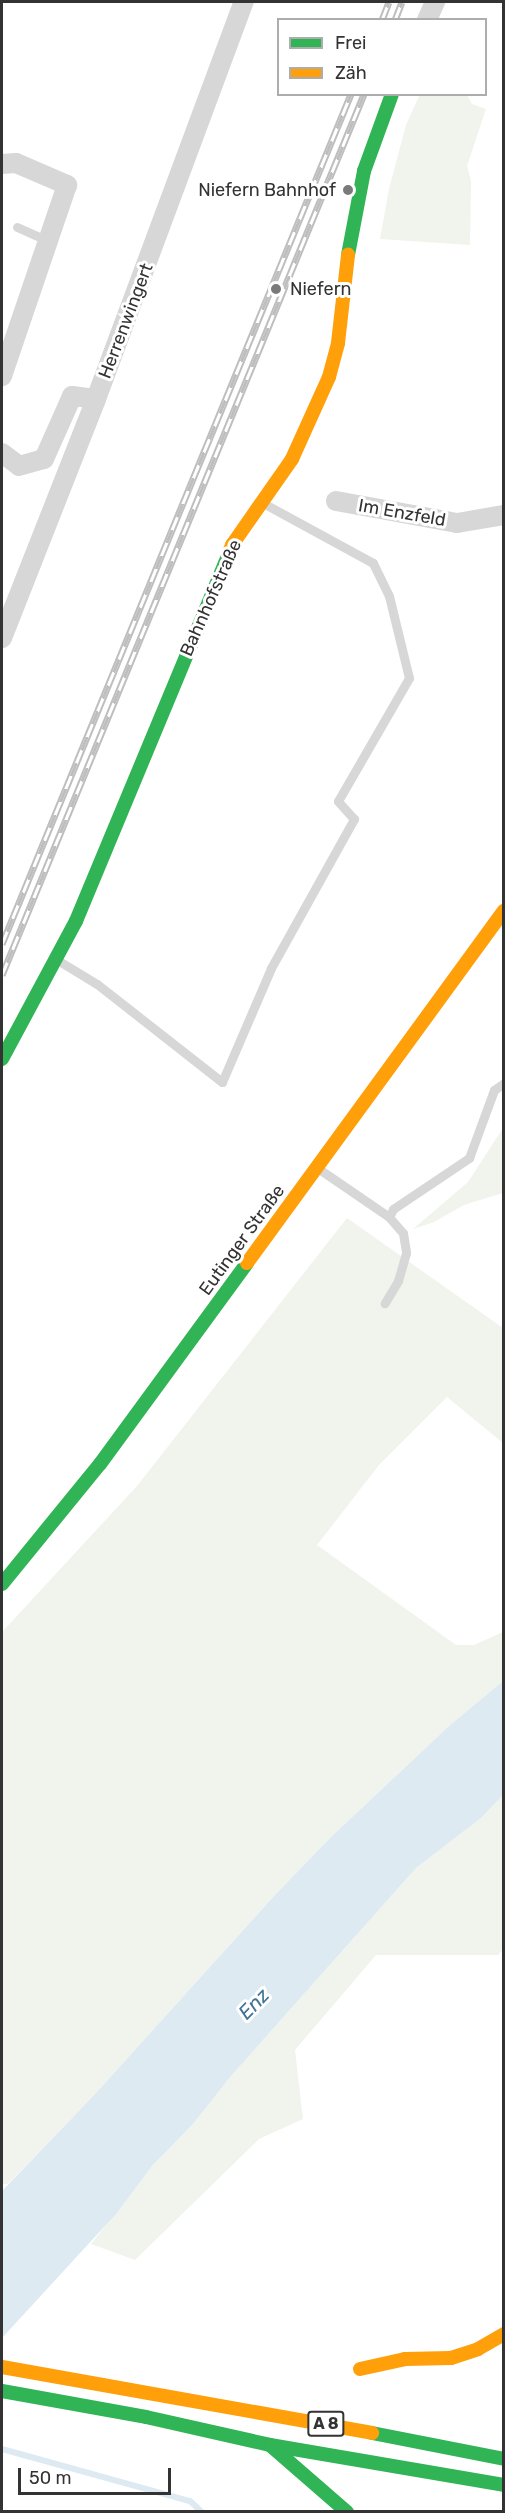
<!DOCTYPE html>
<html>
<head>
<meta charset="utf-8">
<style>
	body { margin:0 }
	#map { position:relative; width:505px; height:2513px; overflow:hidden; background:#fff; font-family:Rubik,sans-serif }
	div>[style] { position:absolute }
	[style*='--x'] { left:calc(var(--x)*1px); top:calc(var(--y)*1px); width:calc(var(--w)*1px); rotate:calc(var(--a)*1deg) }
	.green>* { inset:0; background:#f1f4ed }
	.water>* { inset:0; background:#ddeaf2 }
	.stream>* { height:6px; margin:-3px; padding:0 3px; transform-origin:3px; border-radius:3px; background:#ddeaf2 }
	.lane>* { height:9px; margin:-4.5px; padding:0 4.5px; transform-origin:4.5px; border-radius:4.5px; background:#d7d7d7 }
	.street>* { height:20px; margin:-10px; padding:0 10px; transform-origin:10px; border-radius:10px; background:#d7d7d7 }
	.fast>* { height:14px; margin:-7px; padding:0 7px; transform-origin:7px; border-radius:7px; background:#30b455 }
	.slow>* { height:14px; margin:-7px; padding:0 7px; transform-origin:7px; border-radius:7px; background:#ff9f0a }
	.rail>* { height:7px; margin-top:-3.5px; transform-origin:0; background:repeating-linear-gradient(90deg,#fff 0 14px,#bebebe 0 28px); box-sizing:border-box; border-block:2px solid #bebebe }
	.dots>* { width:16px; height:16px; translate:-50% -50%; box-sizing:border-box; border:3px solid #fff; border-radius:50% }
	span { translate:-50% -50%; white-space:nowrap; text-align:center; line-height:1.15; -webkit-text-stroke:6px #fff; paint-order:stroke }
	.shield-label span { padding:2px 4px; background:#fff; border:2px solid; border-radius:4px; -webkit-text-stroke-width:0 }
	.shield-label { font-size:16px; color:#333; font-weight:700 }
	.poi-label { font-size:18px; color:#333 }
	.right { translate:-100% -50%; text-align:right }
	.left { translate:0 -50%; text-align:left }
	.street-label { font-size:18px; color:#333 }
	.water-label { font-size:20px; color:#417394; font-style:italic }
	.frame { position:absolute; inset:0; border:3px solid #333; pointer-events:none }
	.legend { position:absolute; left:277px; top:18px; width:210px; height:78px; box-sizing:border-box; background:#fff; border:2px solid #adadad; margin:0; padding:8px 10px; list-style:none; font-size:18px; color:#333 }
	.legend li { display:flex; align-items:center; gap:12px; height:30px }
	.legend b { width:30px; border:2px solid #adadad }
	.scale { position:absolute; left:18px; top:2468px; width:153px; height:27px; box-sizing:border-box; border:3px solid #333; border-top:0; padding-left:8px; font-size:18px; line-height:21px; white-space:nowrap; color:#333; -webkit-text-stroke:4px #fff; paint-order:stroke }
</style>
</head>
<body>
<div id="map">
	<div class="green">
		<div style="clip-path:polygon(420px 94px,467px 95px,472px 104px,486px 109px,467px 166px,471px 181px,470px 245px,380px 239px,389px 189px,406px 125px)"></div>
		<div style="clip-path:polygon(503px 1128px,503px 1193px,464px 1205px,434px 1222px,413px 1229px,468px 1182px)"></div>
		<div style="clip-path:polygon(347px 1218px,503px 1328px,503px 1443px,447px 1397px,379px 1465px,317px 1545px,456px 1645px,474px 1645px,503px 1632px,503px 1681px,449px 1726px,330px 1838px,274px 1896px,96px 2093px,8px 2184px,2px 2184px,2px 1632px,137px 1486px)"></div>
		<div style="clip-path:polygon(503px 1795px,504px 1948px,498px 1955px,376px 1955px,295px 2050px,303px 2119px,259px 2139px,135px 2260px,91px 2244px,152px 2166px,193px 2124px,231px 2076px,416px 1868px,481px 1818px)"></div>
	</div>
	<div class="water">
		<div style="clip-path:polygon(503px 1681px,503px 1795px,481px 1818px,416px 1868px,231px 2076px,193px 2124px,152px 2166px,116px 2214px,2px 2338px,2px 2191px,96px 2093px,274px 1896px,330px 1838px,449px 1726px)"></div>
	</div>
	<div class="stream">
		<div style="--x:2;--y:2449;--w:195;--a:15.5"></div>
		<div style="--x:190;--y:2501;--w:16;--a:43"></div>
	</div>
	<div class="lane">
		<div style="--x:17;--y:227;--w:34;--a:24"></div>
		<div style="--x:59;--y:961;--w:44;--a:31.2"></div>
		<div style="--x:97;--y:984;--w:159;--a:38.1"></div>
		<div style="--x:222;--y:1082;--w:124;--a:-66.7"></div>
		<div style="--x:271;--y:968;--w:171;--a:-60.9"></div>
		<div style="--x:354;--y:819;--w:24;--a:-132"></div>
		<div style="--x:338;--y:801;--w:142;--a:-60"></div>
		<div style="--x:409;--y:678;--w:84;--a:-103.7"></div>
		<div style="--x:389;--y:596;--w:37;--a:-116"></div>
		<div style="--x:373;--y:563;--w:125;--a:-151.4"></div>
		<div style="--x:319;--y:1169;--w:85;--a:34.4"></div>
		<div style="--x:389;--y:1217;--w:21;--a:49"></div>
		<div style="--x:403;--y:1233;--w:20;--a:81"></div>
		<div style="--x:406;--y:1253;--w:29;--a:106"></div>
		<div style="--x:398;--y:1281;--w:26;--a:121"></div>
		<div style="--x:389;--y:1217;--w:9;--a:-63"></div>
		<div style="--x:393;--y:1209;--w:92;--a:-33.9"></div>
		<div style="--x:469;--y:1158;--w:72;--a:-69.8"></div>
		<div style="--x:494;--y:1090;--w:12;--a:-35"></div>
	</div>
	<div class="street">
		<div style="--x:427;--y:20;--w:20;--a:-66"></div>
		<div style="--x:2;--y:164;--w:14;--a:-4"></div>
		<div style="--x:16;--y:163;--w:56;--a:23.3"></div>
		<div style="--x:67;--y:185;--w:202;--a:108.8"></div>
		<div style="--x:2;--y:453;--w:21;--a:37"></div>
		<div style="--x:19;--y:466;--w:26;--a:-16"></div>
		<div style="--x:44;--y:459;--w:69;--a:-66"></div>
		<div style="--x:72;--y:396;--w:24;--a:7"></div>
		<div style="--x:336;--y:501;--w:123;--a:10.3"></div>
		<div style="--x:457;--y:523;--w:48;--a:-9.7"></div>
		<div style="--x:2;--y:638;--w:257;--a:-68.5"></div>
		<div style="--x:96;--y:399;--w:424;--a:-69.6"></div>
	</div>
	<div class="fast">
		<div style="--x:348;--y:255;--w:86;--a:-79.2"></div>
		<div style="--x:364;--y:171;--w:82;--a:-70"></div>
		<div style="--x:2;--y:1059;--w:157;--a:-61.8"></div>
		<div style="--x:76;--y:921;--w:396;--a:-67.4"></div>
		<div style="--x:2;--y:1584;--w:155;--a:-50.8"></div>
		<div style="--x:100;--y:1464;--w:249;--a:-53.8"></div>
		<div style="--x:2;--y:2391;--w:146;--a:10.2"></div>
		<div style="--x:146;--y:2417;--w:127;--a:12.7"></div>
		<div style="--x:270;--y:2445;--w:237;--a:9.7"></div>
		<div style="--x:372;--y:2433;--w:135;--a:11.1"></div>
		<div style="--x:271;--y:2446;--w:101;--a:41"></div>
	</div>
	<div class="slow">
		<div style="--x:228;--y:555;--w:11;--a:-68"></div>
		<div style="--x:232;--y:545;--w:105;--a:-55.1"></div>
		<div style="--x:292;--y:459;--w:90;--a:-65.7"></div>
		<div style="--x:329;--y:377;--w:35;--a:-75"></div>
		<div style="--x:338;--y:343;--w:89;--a:-83.5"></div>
		<div style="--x:247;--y:1263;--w:436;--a:-53.9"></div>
		<div style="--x:2;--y:2367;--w:376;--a:10.1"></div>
		<div style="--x:360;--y:2369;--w:46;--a:-12.5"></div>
		<div style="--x:405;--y:2359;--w:46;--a:-1.2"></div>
		<div style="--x:451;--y:2358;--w:28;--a:-18"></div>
		<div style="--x:478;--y:2349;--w:30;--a:-30"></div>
	</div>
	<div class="rail">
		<div style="--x:382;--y:20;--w:19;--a:-69"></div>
		<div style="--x:395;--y:20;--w:19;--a:-69"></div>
		<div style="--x:2;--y:944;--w:919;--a:-67.68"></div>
		<div style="--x:2;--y:975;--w:952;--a:-67.66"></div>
	</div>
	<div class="dots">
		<div style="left:348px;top:190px;background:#7a7a7a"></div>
		<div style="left:276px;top:289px;background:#7a7a7a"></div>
	</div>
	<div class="shield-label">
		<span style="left:326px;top:2424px">A 8</span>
	</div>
	<div class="poi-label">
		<span class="right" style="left:336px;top:190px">Niefern Bahnhof</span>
		<span class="left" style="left:290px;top:289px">Niefern</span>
	</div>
	<div class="street-label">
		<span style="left:126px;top:321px;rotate:-69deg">Herrenwingert</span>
		<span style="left:402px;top:513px;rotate:10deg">Im Enzfeld</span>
		<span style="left:211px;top:598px;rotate:-66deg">Bahnhofstraße</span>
		<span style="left:242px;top:1240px;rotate:-54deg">Eutinger Straße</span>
	</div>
	<div class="water-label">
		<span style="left:254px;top:2004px;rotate:-46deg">Enz</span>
	</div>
	<div class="frame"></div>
	<ul class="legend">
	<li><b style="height:8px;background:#30b455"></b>Frei</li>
	<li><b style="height:8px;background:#ff9f0a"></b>Zäh</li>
	</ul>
	<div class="scale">50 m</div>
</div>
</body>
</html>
